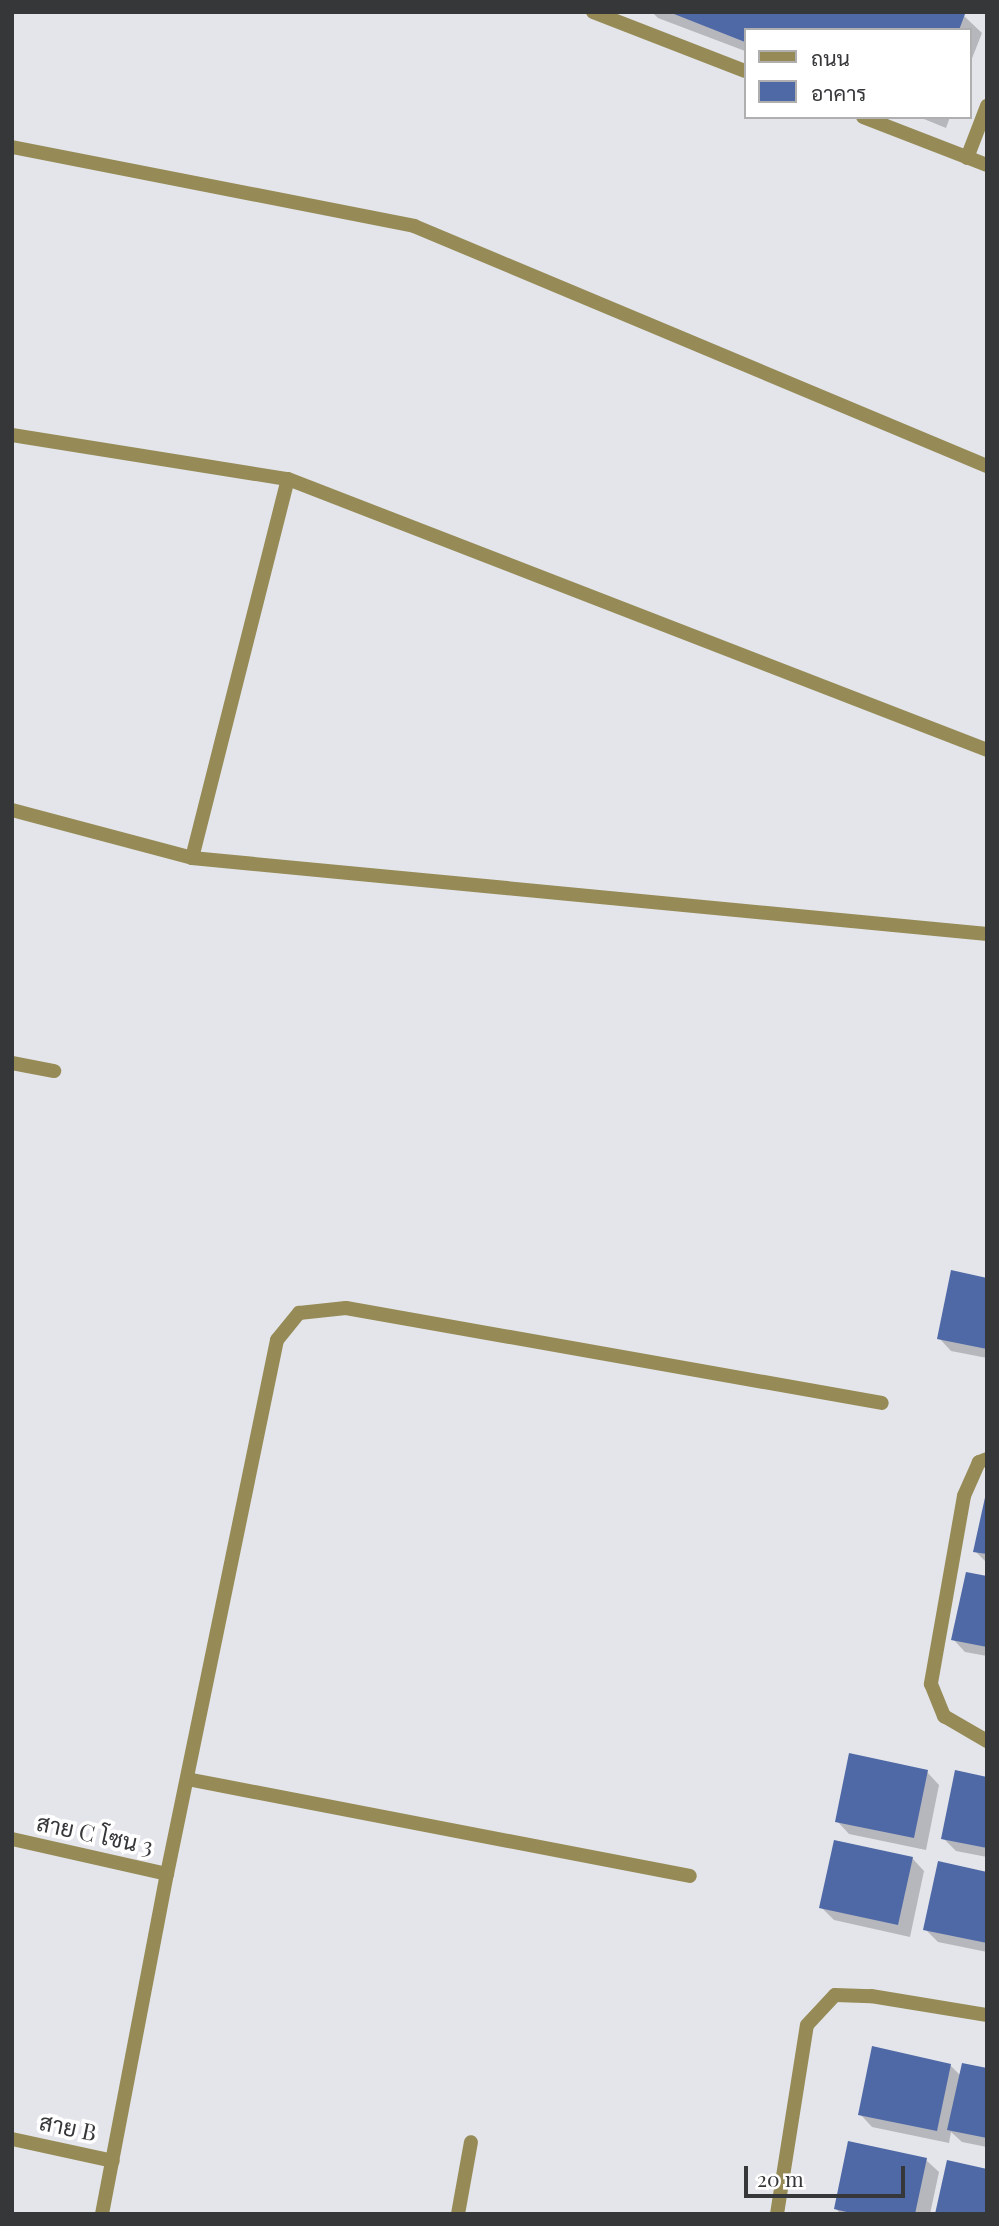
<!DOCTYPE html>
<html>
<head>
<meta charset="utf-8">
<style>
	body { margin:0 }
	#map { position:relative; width:999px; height:2226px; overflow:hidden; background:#e3e5eb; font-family:"Playfair Display",Sarabun,serif }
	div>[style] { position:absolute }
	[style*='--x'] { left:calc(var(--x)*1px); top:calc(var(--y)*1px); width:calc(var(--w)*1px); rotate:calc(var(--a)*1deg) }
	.shadow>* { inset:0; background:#0003 }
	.building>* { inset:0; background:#4f68a6 }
	.minor>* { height:14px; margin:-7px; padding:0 7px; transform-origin:7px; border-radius:7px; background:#968b56 }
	span { translate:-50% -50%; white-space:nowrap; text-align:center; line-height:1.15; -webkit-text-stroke:7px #fff; paint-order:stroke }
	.street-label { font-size:23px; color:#363739 }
	.frame { position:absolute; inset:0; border:14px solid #363739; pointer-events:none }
	.legend { position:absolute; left:744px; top:28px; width:228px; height:91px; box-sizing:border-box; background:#fff; border:2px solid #afafb0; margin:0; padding:9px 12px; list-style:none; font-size:21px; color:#363739 }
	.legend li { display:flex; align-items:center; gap:14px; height:35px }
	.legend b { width:35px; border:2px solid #afafb0 }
	.scale { position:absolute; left:744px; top:2166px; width:161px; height:32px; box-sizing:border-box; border:4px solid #363739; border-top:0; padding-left:9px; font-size:21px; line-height:24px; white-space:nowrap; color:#363739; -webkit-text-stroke:5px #fff; paint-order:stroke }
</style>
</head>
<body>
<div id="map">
	<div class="shadow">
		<div style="clip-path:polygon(652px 12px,955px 12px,964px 16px,982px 33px,969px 66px,969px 30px,745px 30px,745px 51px,658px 18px)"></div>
		<div style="clip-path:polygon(919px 117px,950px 117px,946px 128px)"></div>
		<div style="clip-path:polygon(987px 1280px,987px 1358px,951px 1351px,939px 1338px)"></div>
		<div style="clip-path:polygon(987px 1496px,987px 1563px,975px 1551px)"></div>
		<div style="clip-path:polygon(987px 1578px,987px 1656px,965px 1652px,953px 1639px)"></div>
		<div style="clip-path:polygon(927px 1772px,939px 1785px,926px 1850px,849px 1834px,837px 1821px)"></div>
		<div style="clip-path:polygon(987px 1779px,987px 1857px,956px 1851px,943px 1838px)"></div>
		<div style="clip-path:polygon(912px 1858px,924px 1871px,910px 1937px,834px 1920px,821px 1907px)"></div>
		<div style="clip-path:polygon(987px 1874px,987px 1952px,938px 1942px,925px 1929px)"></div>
		<div style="clip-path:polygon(950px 2065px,961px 2076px,987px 2070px,987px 2147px,962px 2142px,951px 2132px,949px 2143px,872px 2127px,860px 2114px)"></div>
		<div style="clip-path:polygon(926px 2160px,939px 2172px,930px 2214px,841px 2214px,835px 2208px)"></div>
	</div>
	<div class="building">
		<div style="clip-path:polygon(669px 12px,960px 12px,965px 14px,959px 30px,745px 30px,745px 42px)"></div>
		<div style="clip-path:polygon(951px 1270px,987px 1278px,987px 1349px,937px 1339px)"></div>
		<div style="clip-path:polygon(986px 1493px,987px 1493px,987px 1554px,973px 1552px)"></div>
		<div style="clip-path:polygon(966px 1572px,987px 1576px,987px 1647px,951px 1640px)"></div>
		<div style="clip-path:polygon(849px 1753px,928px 1770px,914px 1838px,835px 1822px)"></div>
		<div style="clip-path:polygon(955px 1770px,987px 1777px,987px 1848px,941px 1839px)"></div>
		<div style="clip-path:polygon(834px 1840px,913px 1857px,898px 1925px,819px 1908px)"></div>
		<div style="clip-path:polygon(938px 1861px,987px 1872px,987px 1943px,923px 1930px)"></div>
		<div style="clip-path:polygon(872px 2046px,951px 2064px,937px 2131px,858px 2115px)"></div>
		<div style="clip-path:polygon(962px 2063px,987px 2068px,987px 2138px,947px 2130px)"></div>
		<div style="clip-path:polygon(848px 2141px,927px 2158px,915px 2214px,855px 2214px,834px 2209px)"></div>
		<div style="clip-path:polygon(947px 2160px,987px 2169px,987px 2214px,935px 2214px)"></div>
	</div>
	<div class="minor">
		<div style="--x:593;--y:12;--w:163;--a:21.2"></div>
		<div style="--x:863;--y:117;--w:133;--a:21.2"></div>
		<div style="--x:12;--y:147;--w:410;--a:11.1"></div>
		<div style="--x:414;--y:226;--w:621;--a:22.73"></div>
		<div style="--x:967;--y:158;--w:56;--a:-69"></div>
		<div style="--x:12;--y:435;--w:279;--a:9.1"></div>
		<div style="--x:288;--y:479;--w:750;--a:21.19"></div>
		<div style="--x:12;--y:810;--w:186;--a:14.9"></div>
		<div style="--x:192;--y:858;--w:799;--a:5.46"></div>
		<div style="--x:192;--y:858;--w:391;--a:-75.8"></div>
		<div style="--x:12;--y:1063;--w:43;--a:10.8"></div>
		<div style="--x:987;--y:1459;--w:9;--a:159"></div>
		<div style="--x:979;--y:1462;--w:37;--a:114"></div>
		<div style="--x:964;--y:1496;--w:191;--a:100"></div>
		<div style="--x:931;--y:1684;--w:35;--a:68"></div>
		<div style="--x:944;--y:1716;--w:50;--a:30.2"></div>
		<div style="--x:187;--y:1779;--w:512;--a:10.92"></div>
		<div style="--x:12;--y:1839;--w:159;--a:12.7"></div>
		<div style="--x:12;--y:2139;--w:103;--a:12.3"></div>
		<div style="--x:102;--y:2214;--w:346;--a:-79.2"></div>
		<div style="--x:167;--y:1874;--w:545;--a:-78.36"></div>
		<div style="--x:277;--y:1340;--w:35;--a:-51"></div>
		<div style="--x:299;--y:1313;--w:47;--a:-6.1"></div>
		<div style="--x:346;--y:1308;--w:544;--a:10.05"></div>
		<div style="--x:458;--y:2214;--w:73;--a:-79.8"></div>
		<div style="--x:777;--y:2214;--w:191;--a:-81"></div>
		<div style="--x:807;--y:2025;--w:41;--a:-47"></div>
		<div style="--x:835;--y:1995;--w:36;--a:2"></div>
		<div style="--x:871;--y:1996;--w:118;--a:9.3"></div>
	</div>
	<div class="street-label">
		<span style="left:95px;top:1834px;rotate:12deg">สาย C โซน 3</span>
		<span style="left:68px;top:2127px;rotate:12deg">สาย B</span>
	</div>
	<div class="frame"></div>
	<ul class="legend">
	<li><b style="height:9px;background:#968b56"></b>ถนน</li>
	<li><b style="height:19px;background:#4f68a6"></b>อาคาร</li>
	</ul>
	<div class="scale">20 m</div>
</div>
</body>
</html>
